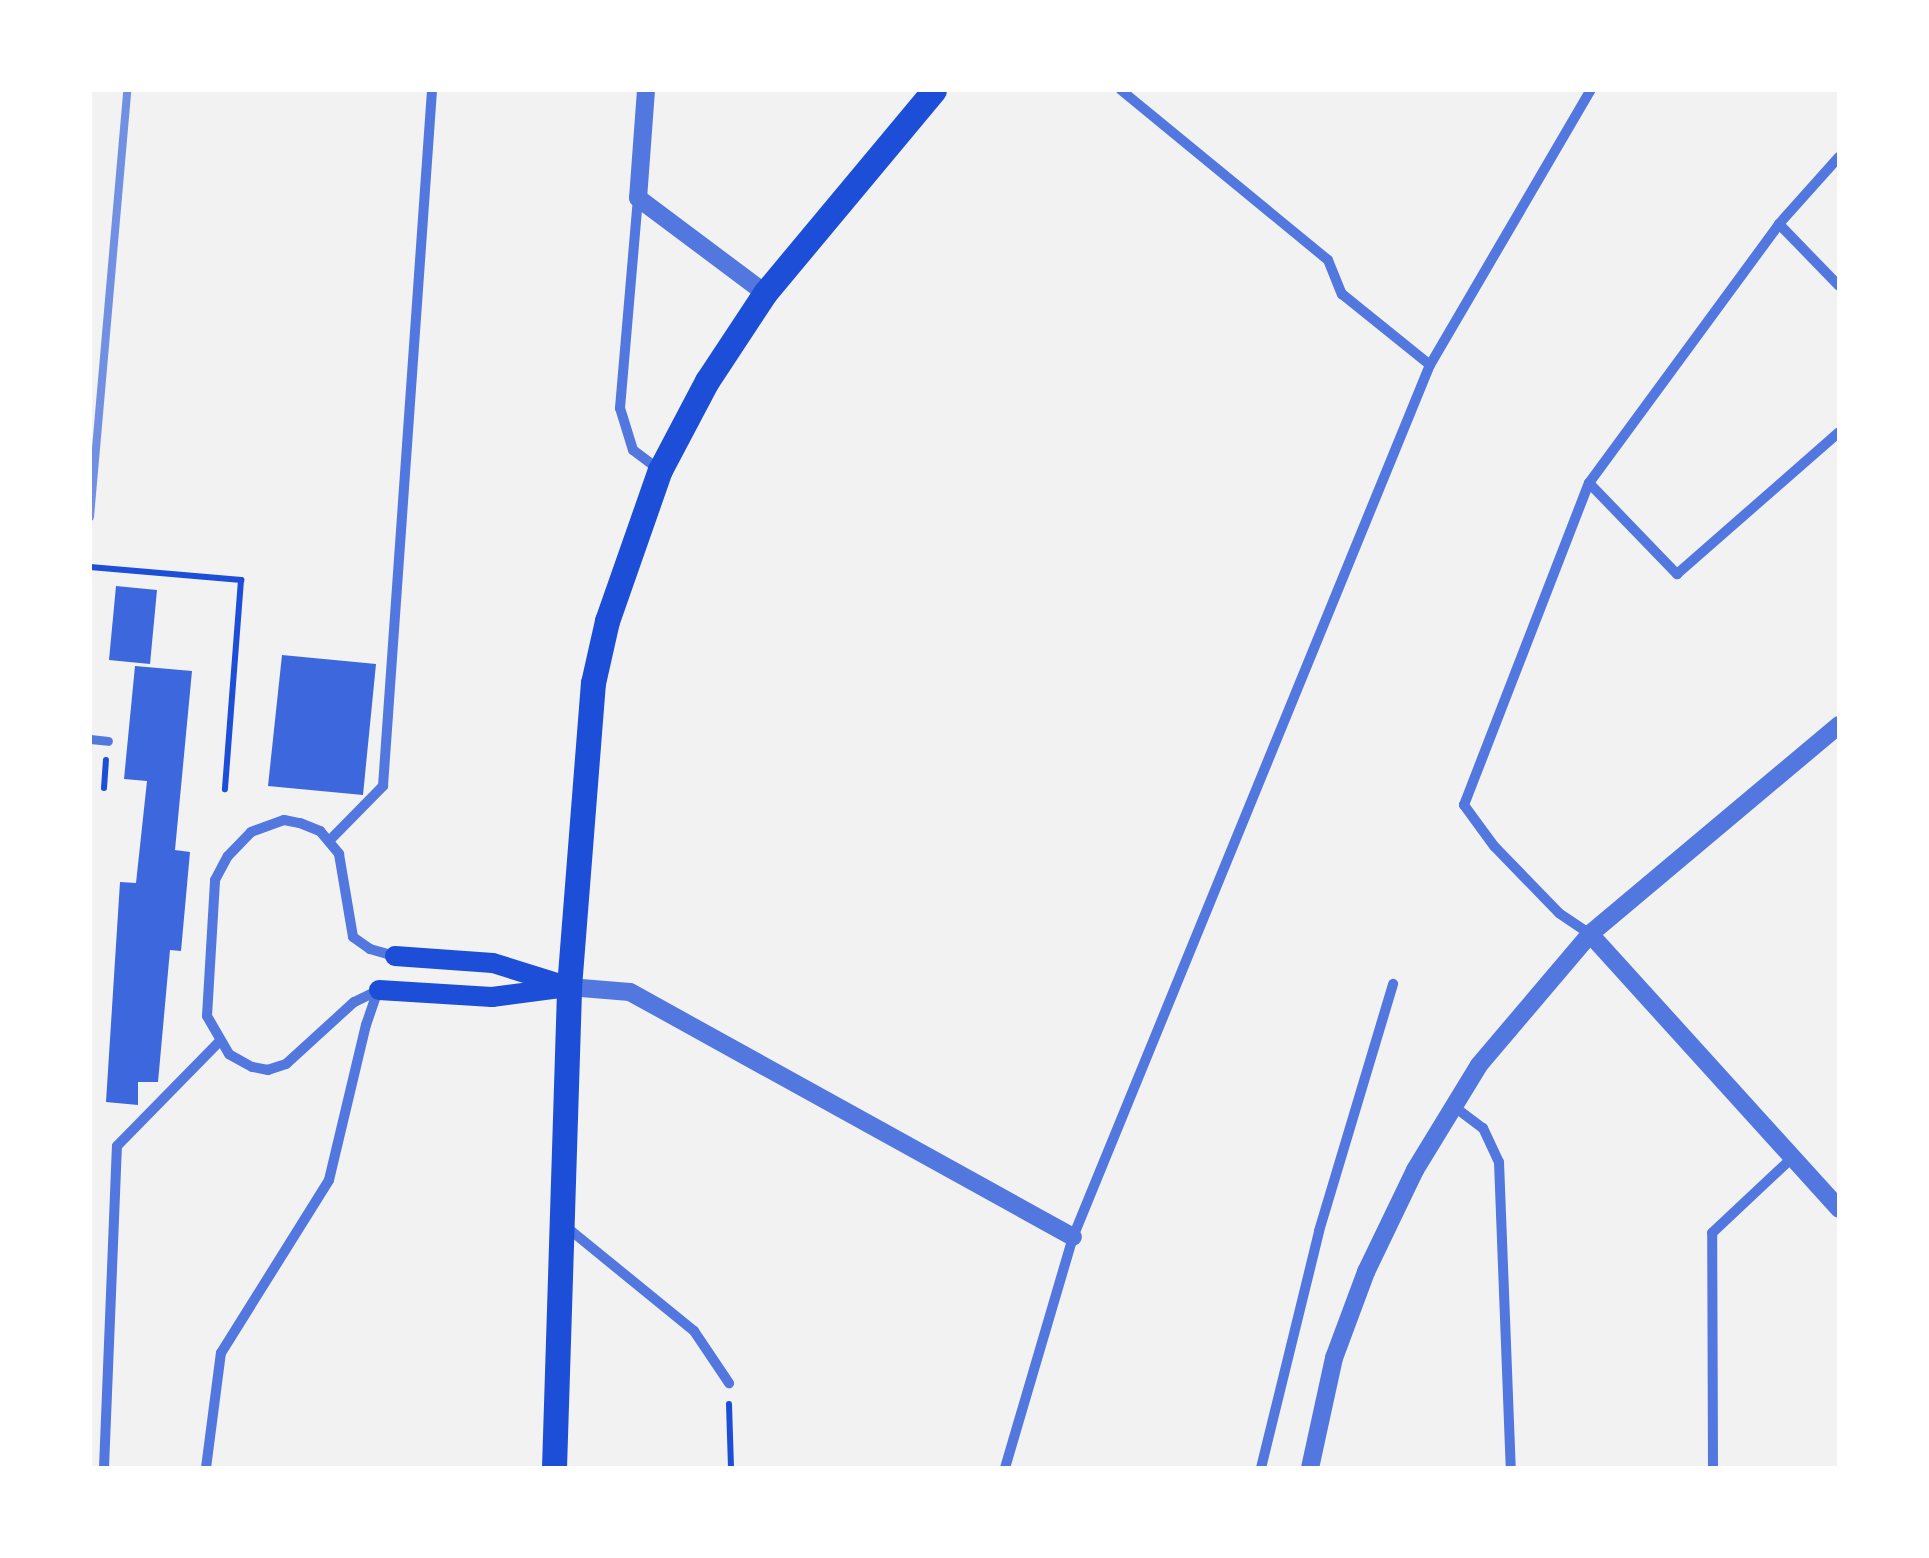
<!DOCTYPE html>
<html>
<head>
<meta charset="utf-8">
<style>
	body { margin:0 }
	#map { position:relative; width:1929px; height:1558px; overflow:hidden; background:#f2f2f2; font-family:Commissioner,sans-serif }
	div>[style] { position:absolute }
	[style*='--x'] { left:calc(var(--x)*1px); top:calc(var(--y)*1px); width:calc(var(--w)*1px); rotate:calc(var(--a)*1deg) }
	.building>* { inset:0; background:#3d67dc }
	.path>* { height:6px; margin:-3px; padding:0 3px; transform-origin:3px; border-radius:3px; background:#1d4ed8 }
	.pedestrian>* { height:9px; margin:-4.5px; padding:0 4.5px; transform-origin:4.5px; border-radius:4.5px; background:#5277de }
	.minor>* { height:10px; margin:-5px; padding:0 5px; transform-origin:5px; border-radius:5px; background:#5277de }
	.tertiary>* { height:18px; margin:-9px; padding:0 9px; transform-origin:9px; border-radius:9px; background:#5277de }
	.secondary>* { height:20px; margin:-10px; padding:0 10px; transform-origin:10px; border-radius:10px; background:#1d4ed8 }
	.primary>* { height:25px; margin:-12.5px; padding:0 12.5px; transform-origin:12.5px; border-radius:12.5px; background:#1d4ed8 }
	.rail>* { height:8px; margin:-4px; padding:0 4px; transform-origin:4px; border-radius:4px; background:#7290e2 }
	span { translate:-50% -50%; white-space:nowrap; text-align:center; line-height:1.15; -webkit-text-stroke:10px #fff; paint-order:stroke }
	.frame { position:absolute; inset:0; border:92px solid #fff; pointer-events:none }
</style>
</head>
<body>
<div id="map">
	<div class="building">
		<div style="clip-path:polygon(116px 586px,157px 590px,150px 664px,109px 660px)"></div>
		<div style="clip-path:polygon(282px 655px,376px 664px,363px 795px,268px 786px)"></div>
		<div style="clip-path:polygon(135px 666px,192px 671px,175px 850px,190px 852px,181px 951px,170px 950px,158px 1082px,138px 1082px,138px 1105px,106px 1102px,120px 882px,136px 883px,147px 781px,124px 779px)"></div>
	</div>
	<div class="path">
		<div style="--x:90;--y:567;--w:152;--a:4.9"></div>
		<div style="--x:241;--y:580;--w:210;--a:94.4"></div>
		<div style="--x:104;--y:788;--w:28;--a:-86"></div>
		<div style="--x:729;--y:1404;--w:64;--a:88.2"></div>
	</div>
	<div class="pedestrian">
		<div style="--x:90;--y:739;--w:18;--a:6"></div>
	</div>
	<div class="minor">
		<div style="--x:1121;--y:90;--w:268;--a:39.4"></div>
		<div style="--x:1328;--y:260;--w:37;--a:68"></div>
		<div style="--x:1342;--y:294;--w:113;--a:38.9"></div>
		<div style="--x:638;--y:198;--w:211;--a:94.9"></div>
		<div style="--x:620;--y:408;--w:44;--a:72.8"></div>
		<div style="--x:633;--y:450;--w:30;--a:37"></div>
		<div style="--x:1779;--y:224;--w:86;--a:45.9"></div>
		<div style="--x:1589;--y:483;--w:127;--a:46"></div>
		<div style="--x:1677;--y:574;--w:215;--a:-41.2"></div>
		<div style="--x:330;--y:840;--w:76;--a:-45.5"></div>
		<div style="--x:383;--y:786;--w:698;--a:-85.97"></div>
		<div style="--x:1590;--y:934;--w:37;--a:-146"></div>
		<div style="--x:1559;--y:913;--w:93;--a:-134.1"></div>
		<div style="--x:1494;--y:846;--w:51;--a:-126.2"></div>
		<div style="--x:1464;--y:805;--w:345;--a:-68.8"></div>
		<div style="--x:1589;--y:483;--w:321;--a:-53.7"></div>
		<div style="--x:1779;--y:224;--w:90;--a:-48.2"></div>
		<div style="--x:379;--y:990;--w:28;--a:154"></div>
		<div style="--x:354;--y:1002;--w:92;--a:137.6"></div>
		<div style="--x:286;--y:1064;--w:19;--a:162"></div>
		<div style="--x:268;--y:1070;--w:16;--a:-169"></div>
		<div style="--x:252;--y:1067;--w:26;--a:-151"></div>
		<div style="--x:229;--y:1054;--w:44;--a:-120.1"></div>
		<div style="--x:207;--y:1016;--w:136;--a:-86.6"></div>
		<div style="--x:215;--y:880;--w:27;--a:-62"></div>
		<div style="--x:228;--y:856;--w:33;--a:-46"></div>
		<div style="--x:251;--y:832;--w:35;--a:-20"></div>
		<div style="--x:284;--y:820;--w:16;--a:11"></div>
		<div style="--x:300;--y:823;--w:22;--a:22"></div>
		<div style="--x:320;--y:831;--w:30;--a:50"></div>
		<div style="--x:339;--y:854;--w:84;--a:80.4"></div>
		<div style="--x:353;--y:937;--w:21;--a:35"></div>
		<div style="--x:370;--y:949;--w:26;--a:16"></div>
		<div style="--x:1452;--y:1105;--w:39;--a:37"></div>
		<div style="--x:1483;--y:1128;--w:38;--a:65"></div>
		<div style="--x:1499;--y:1162;--w:306;--a:87.8"></div>
		<div style="--x:564;--y:1225;--w:168;--a:39.2"></div>
		<div style="--x:694;--y:1331;--w:63;--a:56.1"></div>
		<div style="--x:104;--y:1468;--w:322;--a:-87.7"></div>
		<div style="--x:117;--y:1146;--w:146;--a:-45.6"></div>
		<div style="--x:206;--y:1468;--w:116;--a:-82.6"></div>
		<div style="--x:221;--y:1353;--w:204;--a:-58"></div>
		<div style="--x:329;--y:1180;--w:159;--a:-76.6"></div>
		<div style="--x:366;--y:1025;--w:36;--a:-71"></div>
		<div style="--x:1005;--y:1468;--w:241;--a:-73.6"></div>
		<div style="--x:1073;--y:1237;--w:942;--a:-67.74"></div>
		<div style="--x:1430;--y:365;--w:319;--a:-59.7"></div>
		<div style="--x:1261;--y:1468;--w:244;--a:-76.2"></div>
		<div style="--x:1319;--y:1231;--w:258;--a:-73.3"></div>
		<div style="--x:1713;--y:1468;--w:235;--a:-90.2"></div>
		<div style="--x:1712;--y:1233;--w:111;--a:-43.2"></div>
	</div>
	<div class="tertiary">
		<div style="--x:646;--y:90;--w:108;--a:94.2"></div>
		<div style="--x:638;--y:198;--w:159;--a:36.8"></div>
		<div style="--x:1590;--y:934;--w:371;--a:47.8"></div>
		<div style="--x:569;--y:987;--w:61;--a:4.7"></div>
		<div style="--x:630;--y:992;--w:506;--a:28.94"></div>
		<div style="--x:1310;--y:1468;--w:113;--a:-77.7"></div>
		<div style="--x:1334;--y:1358;--w:92;--a:-69.6"></div>
		<div style="--x:1366;--y:1272;--w:113;--a:-64.3"></div>
		<div style="--x:1415;--y:1170;--w:123;--a:-58.6"></div>
		<div style="--x:1479;--y:1065;--w:172;--a:-49.7"></div>
		<div style="--x:1590;--y:934;--w:325;--a:-40"></div>
	</div>
	<div class="secondary">
		<div style="--x:395;--y:956;--w:98;--a:4.1"></div>
		<div style="--x:493;--y:963;--w:73;--a:17.4"></div>
		<div style="--x:379;--y:990;--w:113;--a:3.5"></div>
		<div style="--x:492;--y:997;--w:78;--a:-7.4"></div>
	</div>
	<div class="primary">
		<div style="--x:554;--y:1468;--w:481;--a:-88.2"></div>
		<div style="--x:569;--y:987;--w:305;--a:-85.5"></div>
		<div style="--x:593;--y:683;--w:64;--a:-77.3"></div>
		<div style="--x:607;--y:621;--w:160;--a:-70.7"></div>
		<div style="--x:660;--y:470;--w:101;--a:-62.2"></div>
		<div style="--x:707;--y:381;--w:105;--a:-56.6"></div>
		<div style="--x:765;--y:293;--w:264;--a:-50.2"></div>
	</div>
	<div class="rail">
		<div style="--x:90;--y:517;--w:429;--a:-85"></div>
	</div>
	<div class="frame"></div>
</div>
</body>
</html>
